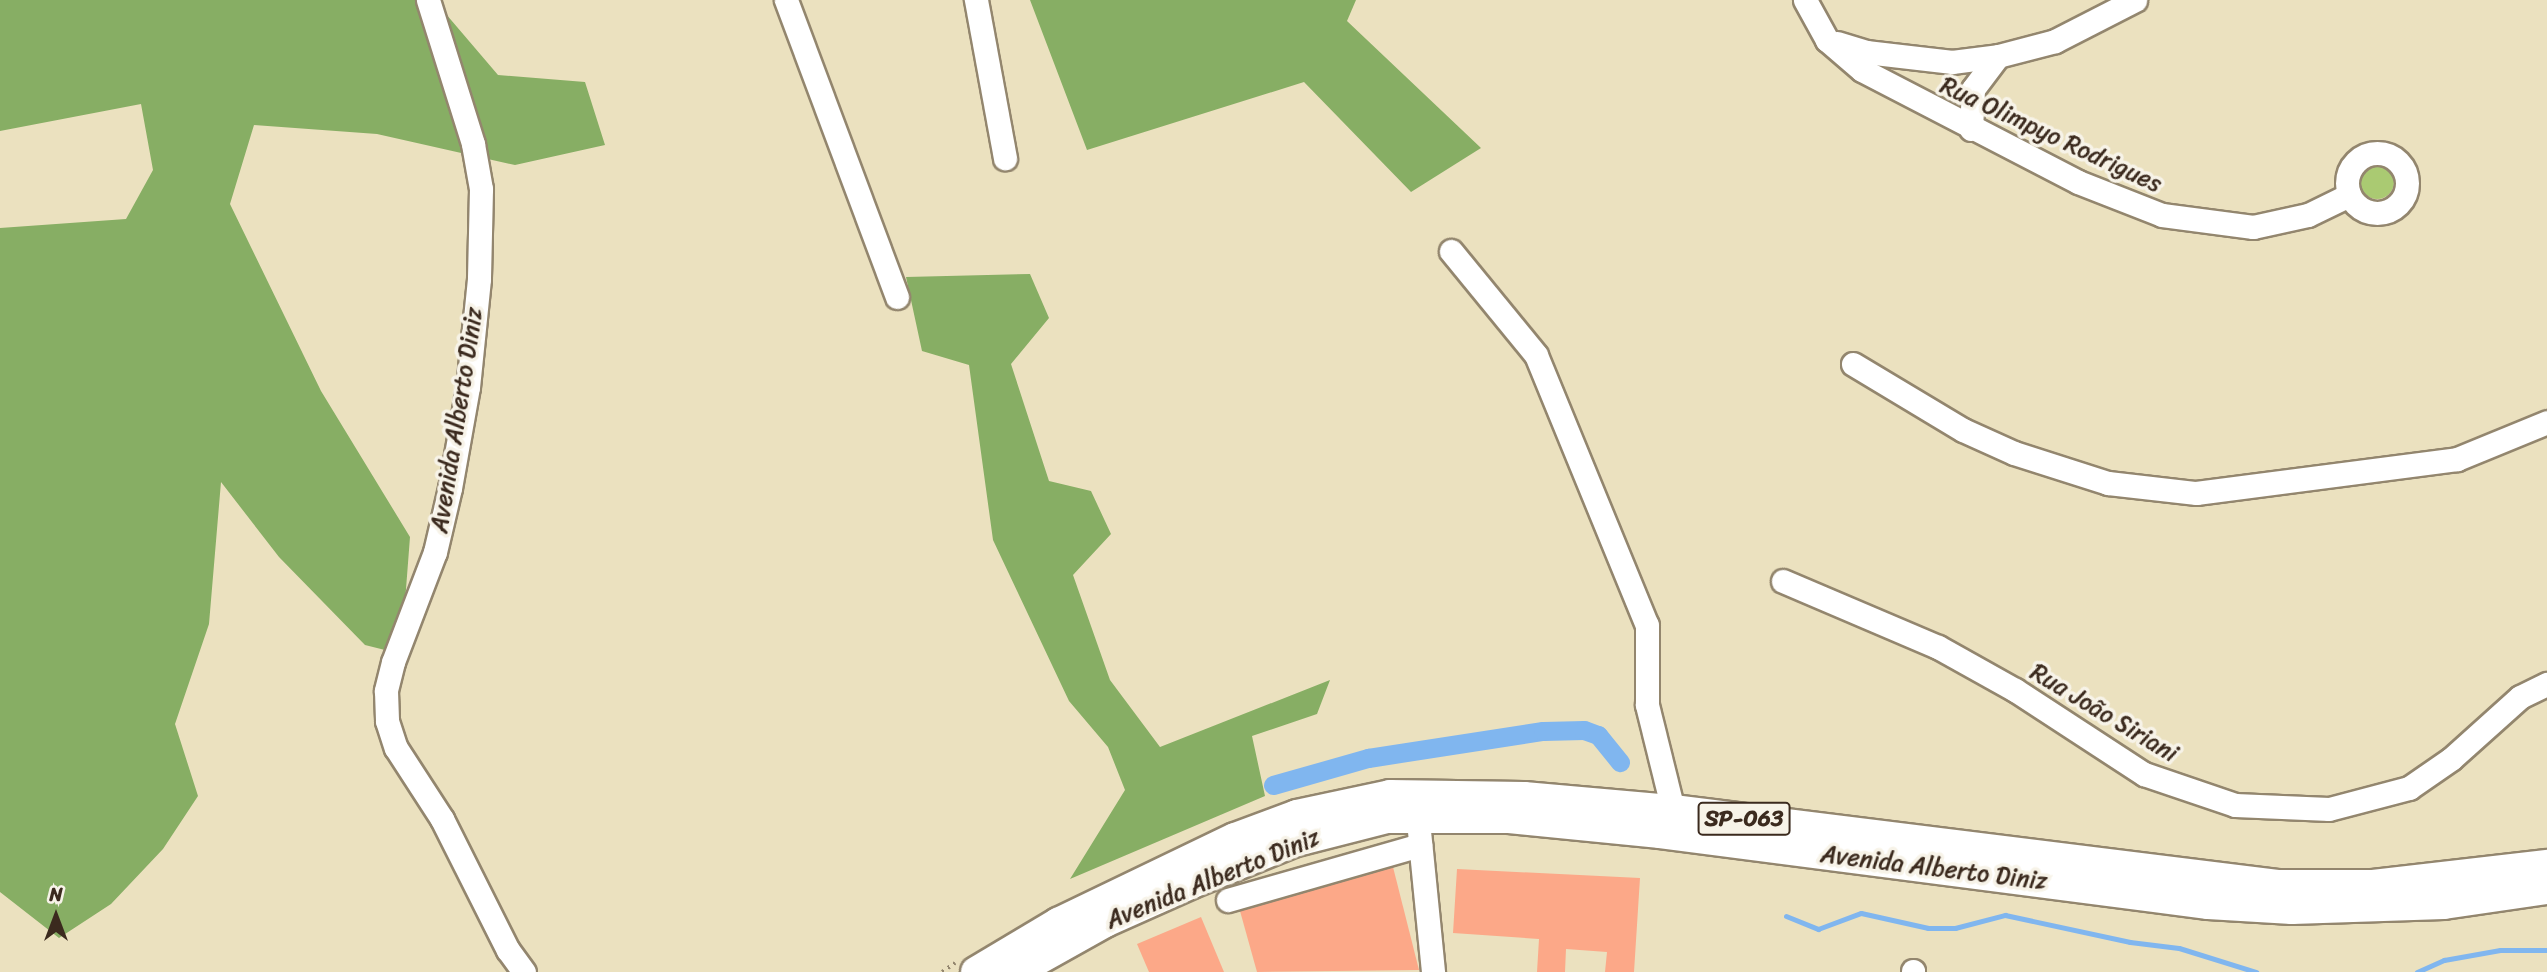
<!DOCTYPE html>
<html>
<head>
<meta charset="utf-8">
<style>
	body { margin:0 }
	#map { position:relative; width:2547px; height:972px; overflow:hidden; background:#ebe1bf; font-family:Sriracha,sans-serif }
	div>[style] { position:absolute }
	[style*='--x'] { left:calc(var(--x)*1px); top:calc(var(--y)*1px); width:calc(var(--w)*1px); rotate:calc(var(--a)*1deg) }
	.green>* { inset:0; background:#aaca72 }
	.round { border-radius:50% }
	.forest>* { inset:0; background:#87ae64 }
	.stream>* { height:5px; margin:-2.5px; padding:0 2.5px; transform-origin:2.5px; border-radius:2.5px; background:#80b6ef }
	.canal>* { height:19px; margin:-9.5px; padding:0 9.5px; transform-origin:9.5px; border-radius:9.5px; background:#80b6ef }
	.building>* { inset:0; background:#fca888 }
	.path>* { height:3.5px; margin-top:-1.75px; transform-origin:0; background:repeating-linear-gradient(90deg,#93866e 0 2px,transparent 0 7px) }
	.roads { filter:drop-shadow(2px 0 #93866e) drop-shadow(-2px 0 #93866e) drop-shadow(0 2px #93866e) drop-shadow(0 -2px #93866e) }
	.minor>* { height:23px; margin:-11.5px; padding:0 11.5px; transform-origin:11.5px; border-radius:11.5px; background:#fff }
	.minor>.ring { margin:-11.5px; padding:0; box-sizing:content-box; background:none; border:23px solid #fff; border-radius:50% }
	.major>* { height:30px; margin:-15px; padding:0 15px; transform-origin:15px; border-radius:15px; background:#fff }
	span { translate:-50% -50%; white-space:nowrap; text-align:center; line-height:1.15; -webkit-text-stroke:7px #f7f3e8; paint-order:stroke }
	.shield-label span { padding:2px 5px; background:#f7f3e8; border:2px solid; border-radius:5px; -webkit-text-stroke-width:0 }
	.shield-label { font-size:23px; color:#3b2a1e; font-weight:700 }
	.street-label { font-size:24px; color:#3b2a1e }
	.north { position:absolute; left:21px; top:881px; width:70px; height:70px; -webkit-text-stroke:5px #f7f3e8; paint-order:stroke; rotate:0deg; font-size:19px; font-weight:700; line-height:28px; text-align:center; color:#3b2a1e }
	.north::after { content:''; display:block; margin:auto; width:24px; height:32px; background:#3b2a1e; clip-path:polygon(50% 0,100% 100%,50% 72%,0 100%) }
</style>
</head>
<body>
<div id="map">
	<div class="green">
		<div class="round" style="left:2360px;top:165px;width:34px;height:34px"></div>
	</div>
	<div class="forest">
		<div style="clip-path:polygon(0 0,434px 0,498px 75px,585px 82px,605px 145px,515px 165px,377px 134px,254px 125px,230px 204px,321px 391px,410px 537px,401px 654px,365px 645px,279px 557px,221px 482px,209px 624px,175px 724px,198px 796px,163px 849px,111px 904px,59px 938px,0 892px,0 228px,126px 219px,153px 170px,141px 104px,0 131px)"></div>
		<div style="clip-path:polygon(1030px 0,1356px 0,1347px 21px,1481px 148px,1411px 192px,1304px 82px,1087px 150px)"></div>
		<div style="clip-path:polygon(1030px 274px,1049px 318px,1011px 364px,1049px 481px,1091px 491px,1111px 534px,1073px 575px,1110px 680px,1160px 747px,1330px 680px,1317px 714px,1252px 736px,1265px 796px,1070px 879px,1125px 790px,1108px 747px,1069px 701px,993px 540px,969px 365px,922px 351px,906px 277px)"></div>
	</div>
	<div class="stream">
		<div style="--x:1786;--y:916;--w:35;--a:22"></div>
		<div style="--x:1818;--y:929;--w:46;--a:-20.4"></div>
		<div style="--x:1861;--y:913;--w:69;--a:12.6"></div>
		<div style="--x:1928;--y:928;--w:27;--a:0"></div>
		<div style="--x:1955;--y:928;--w:52;--a:-14.6"></div>
		<div style="--x:2005;--y:915;--w:128;--a:12.2"></div>
		<div style="--x:2130;--y:942;--w:49;--a:7"></div>
		<div style="--x:2179;--y:948;--w:81;--a:17.3"></div>
		<div style="--x:2417;--y:972;--w:30;--a:-24"></div>
		<div style="--x:2444;--y:960;--w:57;--a:-10.1"></div>
		<div style="--x:2500;--y:950;--w:47;--a:0"></div>
	</div>
	<div class="canal">
		<div style="--x:1273;--y:785;--w:99;--a:-15.9"></div>
		<div style="--x:1368;--y:758;--w:177;--a:-8.8"></div>
		<div style="--x:1543;--y:731;--w:41;--a:-1.4"></div>
		<div style="--x:1584;--y:730;--w:15;--a:20"></div>
		<div style="--x:1598;--y:735;--w:35;--a:51"></div>
	</div>
	<div class="building">
		<div style="clip-path:polygon(1393px 867px,1419px 970px,1257px 972px,1240px 911px)"></div>
		<div style="clip-path:polygon(1457px 869px,1640px 878px,1634px 972px,1605px 972px,1607px 952px,1566px 949px,1565px 972px,1537px 972px,1539px 939px,1453px 933px)"></div>
		<div style="clip-path:polygon(1201px 917px,1224px 972px,1149px 972px,1137px 944px)"></div>
	</div>
	<div class="path">
		<div style="--x:942;--y:972;--w:16;--a:-35"></div>
	</div>
	<div class="roads">
		<div class="minor">
			<div style="--x:428;--y:0;--w:151;--a:72.6"></div>
			<div style="--x:473;--y:144;--w:46;--a:79.9"></div>
			<div style="--x:481;--y:189;--w:90;--a:91.3"></div>
			<div style="--x:479;--y:279;--w:109;--a:95.8"></div>
			<div style="--x:468;--y:387;--w:103;--a:100.1"></div>
			<div style="--x:450;--y:488;--w:66;--a:103.2"></div>
			<div style="--x:435;--y:552;--w:118;--a:110.9"></div>
			<div style="--x:393;--y:662;--w:30;--a:104"></div>
			<div style="--x:386;--y:691;--w:30;--a:88"></div>
			<div style="--x:387;--y:721;--w:28;--a:72"></div>
			<div style="--x:396;--y:748;--w:85;--a:57.1"></div>
			<div style="--x:442;--y:819;--w:147;--a:63.3"></div>
			<div style="--x:508;--y:950;--w:27;--a:54"></div>
			<div style="--x:786;--y:0;--w:317;--a:69.5"></div>
			<div style="--x:976;--y:0;--w:161;--a:79.6"></div>
			<div style="--x:1805;--y:0;--w:46;--a:61.2"></div>
			<div style="--x:1827;--y:40;--w:46;--a:40.6"></div>
			<div style="--x:1862;--y:70;--w:243;--a:27.4"></div>
			<div style="--x:2078;--y:182;--w:90;--a:21.4"></div>
			<div style="--x:2162;--y:215;--w:92;--a:7.5"></div>
			<div style="--x:2253;--y:227;--w:56;--a:-12.3"></div>
			<div style="--x:2308;--y:215;--w:46;--a:-26"></div>
			<div style="--x:1837;--y:43;--w:30;--a:17"></div>
			<div style="--x:1866;--y:52;--w:87;--a:6.6"></div>
			<div style="--x:1952;--y:62;--w:46;--a:-7.4"></div>
			<div style="--x:1998;--y:56;--w:59;--a:-14.7"></div>
			<div style="--x:2055;--y:41;--w:90;--a:-27.1"></div>
			<div style="--x:1971;--y:129;--w:40;--a:-87.1"></div>
			<div style="--x:1973;--y:89;--w:41;--a:-52.9"></div>
			<div class="ring" style="left:2347px;top:153px;width:37px;height:37px"></div>
			<div style="--x:1451;--y:251;--w:134;--a:50.7"></div>
			<div style="--x:1536;--y:355;--w:292;--a:67.7"></div>
			<div style="--x:1647;--y:625;--w:80;--a:90"></div>
			<div style="--x:1647;--y:705;--w:108;--a:76.1"></div>
			<div style="--x:1853;--y:364;--w:128;--a:31"></div>
			<div style="--x:1963;--y:430;--w:56;--a:24.3"></div>
			<div style="--x:2014;--y:453;--w:99;--a:17.7"></div>
			<div style="--x:2108;--y:483;--w:89;--a:6.5"></div>
			<div style="--x:2196;--y:493;--w:263;--a:-7.4"></div>
			<div style="--x:2457;--y:459;--w:97;--a:-22.3"></div>
			<div style="--x:1783;--y:581;--w:168;--a:23.1"></div>
			<div style="--x:1938;--y:647;--w:88;--a:29.2"></div>
			<div style="--x:2015;--y:690;--w:154;--a:33.1"></div>
			<div style="--x:2144;--y:774;--w:96;--a:18.8"></div>
			<div style="--x:2235;--y:805;--w:94;--a:2.4"></div>
			<div style="--x:2329;--y:809;--w:83;--a:-14.7"></div>
			<div style="--x:2409;--y:788;--w:51;--a:-34.6"></div>
			<div style="--x:2451;--y:759;--w:93;--a:-41.9"></div>
			<div style="--x:2520;--y:697;--w:30;--a:-26"></div>
			<div style="--x:1419;--y:831;--w:142;--a:84.3"></div>
			<div style="--x:1228;--y:900;--w:200;--a:-16"></div>
			<div style="--x:1913;--y:972;--w:1;--a:-90"></div>
		</div>
		<div class="major">
			<div style="--x:976;--y:972;--w:96;--a:-30.9"></div>
			<div style="--x:1058;--y:923;--w:196;--a:-25.7"></div>
			<div style="--x:1235;--y:838;--w:66;--a:-20.4"></div>
			<div style="--x:1297;--y:815;--w:95;--a:-12.1"></div>
			<div style="--x:1390;--y:795;--w:134;--a:0.9"></div>
			<div style="--x:1524;--y:797;--w:150;--a:5"></div>
			<div style="--x:1673;--y:810;--w:611;--a:7.06"></div>
			<div style="--x:2279;--y:885;--w:94;--a:0"></div>
			<div style="--x:2373;--y:885;--w:175;--a:-6.6"></div>
			<div style="--x:1016;--y:972;--w:102;--a:-29.3"></div>
			<div style="--x:1105;--y:922;--w:95;--a:-24.1"></div>
			<div style="--x:1192;--y:883;--w:109;--a:-22.1"></div>
			<div style="--x:1293;--y:842;--w:97;--a:-14.3"></div>
			<div style="--x:1387;--y:818;--w:122;--a:0"></div>
			<div style="--x:1509;--y:818;--w:152;--a:5.7"></div>
			<div style="--x:1660;--y:833;--w:553;--a:7.38"></div>
			<div style="--x:2208;--y:904;--w:84;--a:3.4"></div>
			<div style="--x:2292;--y:909;--w:152;--a:-1.9"></div>
			<div style="--x:2444;--y:904;--w:104;--a:-8.3"></div>
		</div>
	</div>
	<div class="shield-label">
		<span style="left:1744px;top:819px">SP-063</span>
	</div>
	<div class="street-label">
		<span style="left:2051px;top:135px;rotate:25deg">Rua Olimpyo Rodrigues</span>
		<span style="left:457px;top:420px;rotate:-81deg">Avenida Alberto Diniz</span>
		<span style="left:2104px;top:713px;rotate:31deg">Rua João Siriani</span>
		<span style="left:1934px;top:868px;rotate:7deg">Avenida Alberto Diniz</span>
		<span style="left:1213px;top:879px;rotate:-22deg">Avenida Alberto Diniz</span>
	</div>
	<div class="north">N</div>
</div>
</body>
</html>
